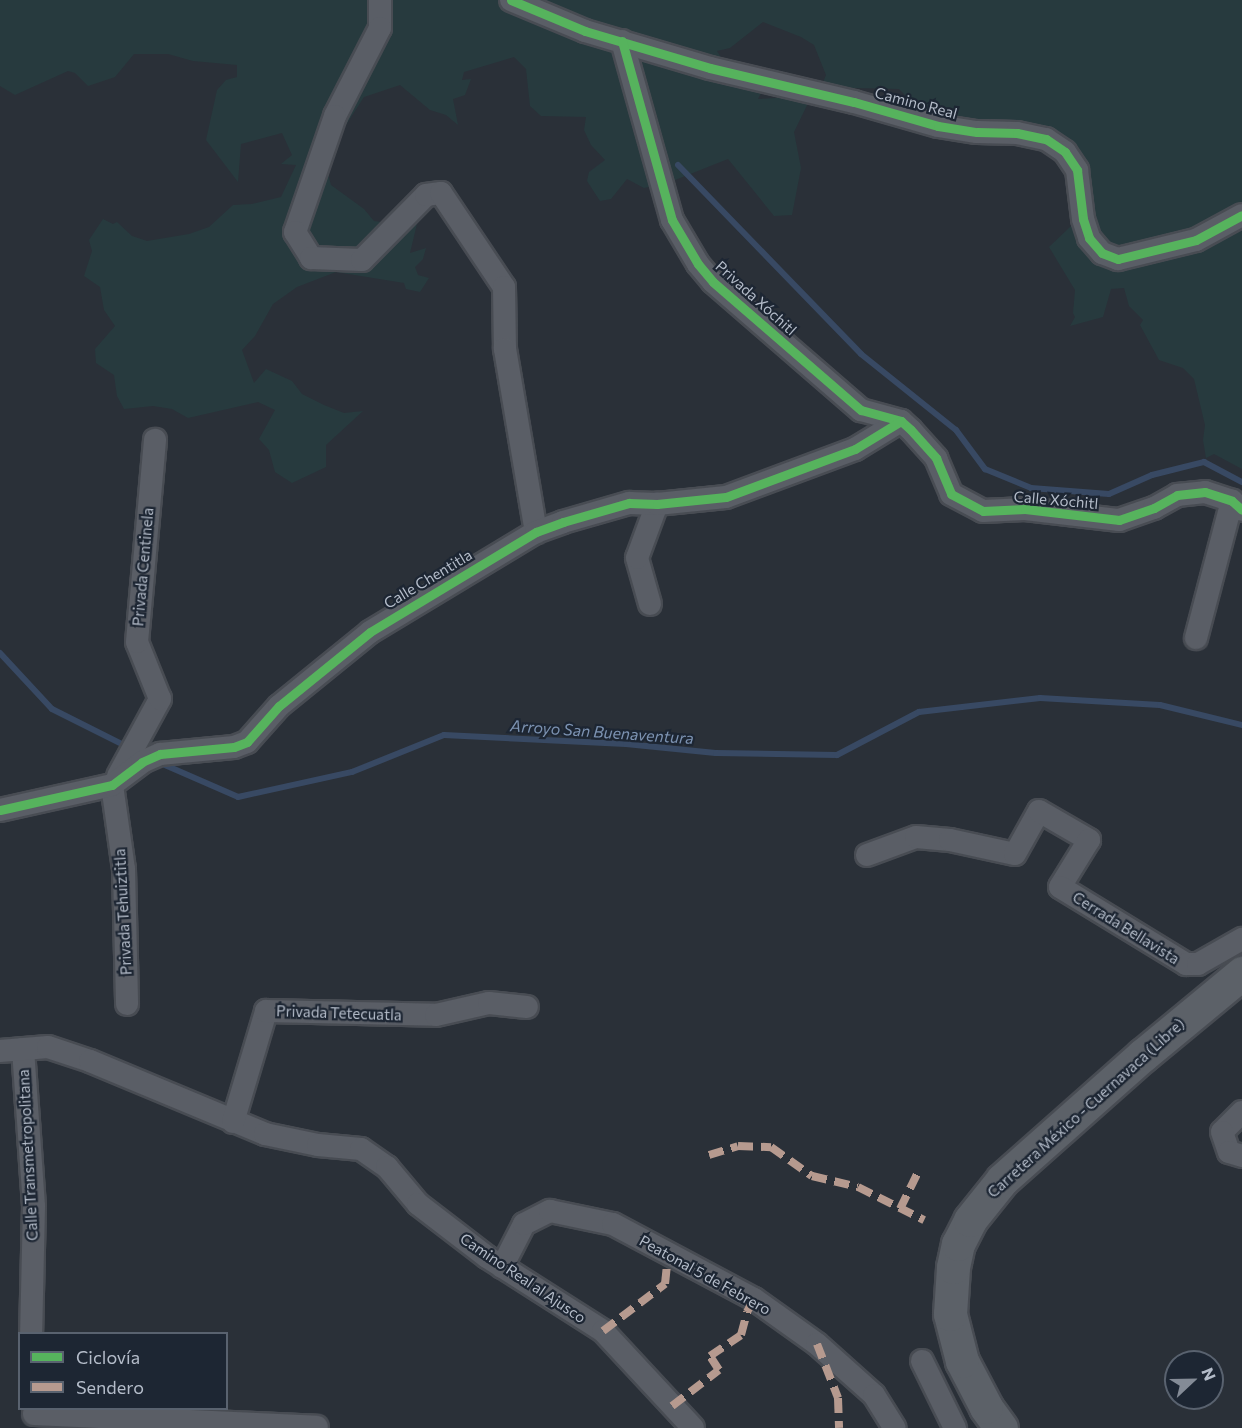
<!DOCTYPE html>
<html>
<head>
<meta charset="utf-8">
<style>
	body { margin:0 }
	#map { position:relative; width:1242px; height:1428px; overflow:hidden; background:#2a3038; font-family:Commissioner,sans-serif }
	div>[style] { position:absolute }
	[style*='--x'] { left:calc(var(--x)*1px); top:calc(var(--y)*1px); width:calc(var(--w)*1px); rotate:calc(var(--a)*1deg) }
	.green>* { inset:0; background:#273a3e }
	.stream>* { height:6px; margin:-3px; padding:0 3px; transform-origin:3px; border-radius:3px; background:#384963 }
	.roads { filter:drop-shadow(2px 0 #484c53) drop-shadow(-2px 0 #484c53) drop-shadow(0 2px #484c53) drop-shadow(0 -2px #484c53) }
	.street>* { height:22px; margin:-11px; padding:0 11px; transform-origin:11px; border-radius:11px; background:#5a5e66 }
	.primary>* { height:33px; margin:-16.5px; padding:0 16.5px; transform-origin:16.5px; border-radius:16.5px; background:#5c6168 }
	.quiet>* { height:8px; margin-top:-4px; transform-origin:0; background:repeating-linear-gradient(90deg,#b69a8f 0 15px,transparent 0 23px) }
	.cycleway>* { height:9px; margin:-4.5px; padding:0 4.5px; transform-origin:4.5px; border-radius:4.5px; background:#56b35d }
	span { translate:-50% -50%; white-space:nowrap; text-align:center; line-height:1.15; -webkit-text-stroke:4.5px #1d2633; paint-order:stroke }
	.street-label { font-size:15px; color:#b4bcc9 }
	.water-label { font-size:16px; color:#7c92b1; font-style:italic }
	.legend { position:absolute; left:18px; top:1332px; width:210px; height:78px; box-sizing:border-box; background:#1d2633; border:2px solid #59626f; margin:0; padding:8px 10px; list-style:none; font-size:18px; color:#b4bcc9 }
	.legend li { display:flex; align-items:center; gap:12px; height:30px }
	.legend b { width:30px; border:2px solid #59626f }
	.north { position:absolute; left:1164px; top:1350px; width:60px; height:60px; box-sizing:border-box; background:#1d2633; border:2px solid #59626f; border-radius:50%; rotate:68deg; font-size:16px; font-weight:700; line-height:24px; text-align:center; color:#b4bcc9 }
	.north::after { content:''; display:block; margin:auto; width:21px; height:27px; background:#848b96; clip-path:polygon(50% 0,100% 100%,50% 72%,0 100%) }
</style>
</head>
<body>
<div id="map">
	<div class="green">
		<div style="clip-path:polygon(0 0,1242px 0,1242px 469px,1214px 454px,1206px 458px,1203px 440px,1205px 425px,1194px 379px,1183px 368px,1159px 360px,1140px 325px,1143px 320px,1129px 306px,1124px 288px,1111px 289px,1103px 317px,1070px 326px,1075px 317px,1073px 313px,1075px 290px,1049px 247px,1071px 226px,1088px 189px,1089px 169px,1068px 157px,926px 116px,899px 89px,853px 88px,819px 92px,826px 75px,814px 45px,801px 37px,763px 22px,730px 48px,717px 51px,725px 64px,763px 89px,758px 99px,776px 98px,793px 90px,814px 91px,794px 132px,801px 168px,792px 215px,774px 216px,728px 159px,665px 184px,644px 188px,627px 179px,611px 199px,600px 201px,587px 181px,589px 172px,605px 160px,591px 145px,584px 130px,586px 117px,541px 116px,530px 106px,526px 69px,514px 57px,464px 72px,462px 80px,471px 79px,465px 95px,453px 99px,458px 125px,446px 115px,430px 110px,400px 85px,364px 97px,335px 142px,328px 174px,331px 185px,364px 209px,374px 221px,389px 223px,411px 212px,417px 224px,410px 253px,426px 248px,423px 259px,415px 267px,418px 275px,429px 278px,420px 292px,406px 289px,404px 283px,336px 272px,297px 287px,273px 304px,255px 336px,242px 350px,254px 383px,266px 369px,292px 381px,302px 394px,324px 405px,344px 413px,363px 411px,326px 445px,326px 467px,292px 483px,275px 472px,269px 450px,259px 439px,275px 410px,258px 402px,188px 418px,172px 409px,153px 406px,124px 409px,117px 396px,114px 375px,96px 363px,95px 349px,115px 326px,104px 310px,100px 287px,84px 276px,92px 251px,89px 240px,103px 219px,113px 224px,117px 222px,132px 236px,147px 241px,189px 234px,209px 227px,233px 205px,252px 204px,281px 197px,296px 165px,281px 164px,292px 155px,282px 133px,241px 144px,238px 182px,206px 140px,217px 90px,226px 80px,237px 77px,237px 65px,193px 61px,168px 54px,134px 54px,115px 77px,88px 86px,75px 73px,68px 71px,15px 95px,0 86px)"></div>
	</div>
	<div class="stream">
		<div style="--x:678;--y:165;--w:263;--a:45.9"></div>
		<div style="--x:861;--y:354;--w:122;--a:38.7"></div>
		<div style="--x:956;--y:430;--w:49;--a:53.4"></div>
		<div style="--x:985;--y:469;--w:50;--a:22.4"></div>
		<div style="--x:1031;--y:488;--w:78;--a:4.4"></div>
		<div style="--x:1109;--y:494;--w:47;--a:-23.8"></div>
		<div style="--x:1152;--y:475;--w:54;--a:-14"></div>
		<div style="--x:1204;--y:462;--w:43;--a:27.8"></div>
		<div style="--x:0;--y:653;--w:76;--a:47.1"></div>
		<div style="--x:52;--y:709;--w:85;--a:26.6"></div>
		<div style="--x:158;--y:762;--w:87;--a:23.6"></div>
		<div style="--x:238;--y:797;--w:117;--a:-12.4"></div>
		<div style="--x:352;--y:772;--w:99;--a:-21.9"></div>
		<div style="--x:444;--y:735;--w:182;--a:2.8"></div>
		<div style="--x:626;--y:744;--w:90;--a:5.7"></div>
		<div style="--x:716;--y:753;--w:121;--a:0.9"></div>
		<div style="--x:837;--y:755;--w:93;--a:-27.7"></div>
		<div style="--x:919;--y:712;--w:122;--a:-6.6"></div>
		<div style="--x:1040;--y:698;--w:120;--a:3.3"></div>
		<div style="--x:1160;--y:705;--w:84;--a:13.7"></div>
	</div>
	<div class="roads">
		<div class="street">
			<div style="--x:380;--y:0;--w:28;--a:90"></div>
			<div style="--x:380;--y:28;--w:99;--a:117.1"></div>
			<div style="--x:335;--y:116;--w:123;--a:109"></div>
			<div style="--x:295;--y:232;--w:31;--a:58"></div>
			<div style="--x:311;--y:258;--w:51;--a:2.2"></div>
			<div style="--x:362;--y:260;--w:91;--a:-45.4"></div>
			<div style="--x:426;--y:195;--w:15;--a:-8"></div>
			<div style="--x:441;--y:193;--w:113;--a:56.2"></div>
			<div style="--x:504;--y:287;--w:62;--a:89.1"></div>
			<div style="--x:505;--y:349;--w:186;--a:80.4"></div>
			<div style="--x:511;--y:0;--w:80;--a:22.7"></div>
			<div style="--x:585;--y:31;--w:130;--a:16.5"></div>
			<div style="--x:710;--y:68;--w:148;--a:13.3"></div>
			<div style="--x:854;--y:102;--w:87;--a:15.9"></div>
			<div style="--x:938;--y:126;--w:39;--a:9"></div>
			<div style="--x:977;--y:132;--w:40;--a:1.4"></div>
			<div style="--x:1017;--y:133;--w:30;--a:12"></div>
			<div style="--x:1046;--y:139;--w:23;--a:34"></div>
			<div style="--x:1065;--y:152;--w:22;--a:56"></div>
			<div style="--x:1077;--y:170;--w:49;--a:83"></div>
			<div style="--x:1083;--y:219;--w:20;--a:72"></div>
			<div style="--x:1089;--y:238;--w:20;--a:49"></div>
			<div style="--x:1102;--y:253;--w:17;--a:21"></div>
			<div style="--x:1118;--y:259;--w:80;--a:-13.7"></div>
			<div style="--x:1196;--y:240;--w:52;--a:-28.5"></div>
			<div style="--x:622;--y:41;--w:186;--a:74.4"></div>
			<div style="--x:672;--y:220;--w:51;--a:59.4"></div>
			<div style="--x:698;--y:264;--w:23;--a:50"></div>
			<div style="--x:713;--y:282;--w:196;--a:40.9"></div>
			<div style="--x:861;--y:410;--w:41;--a:15.4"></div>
			<div style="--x:901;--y:421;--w:13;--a:42"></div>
			<div style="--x:911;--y:430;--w:38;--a:48"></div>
			<div style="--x:936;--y:458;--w:39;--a:67"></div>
			<div style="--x:951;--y:494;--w:36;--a:28"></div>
			<div style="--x:983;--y:511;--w:42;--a:-2.7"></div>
			<div style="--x:1025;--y:509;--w:95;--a:6.7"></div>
			<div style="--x:1119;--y:520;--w:37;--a:-19"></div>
			<div style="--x:1154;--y:508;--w:26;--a:-29"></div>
			<div style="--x:1177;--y:495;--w:28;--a:-6"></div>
			<div style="--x:1205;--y:492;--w:28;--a:18"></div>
			<div style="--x:1232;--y:501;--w:13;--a:42"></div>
			<div style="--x:650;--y:604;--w:48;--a:-105.8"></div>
			<div style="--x:637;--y:558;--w:58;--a:-69.7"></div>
			<div style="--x:1196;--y:638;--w:142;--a:-75.3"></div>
			<div style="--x:118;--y:776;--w:88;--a:-61.4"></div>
			<div style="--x:160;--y:699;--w:61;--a:-112"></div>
			<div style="--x:137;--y:642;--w:203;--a:-84.9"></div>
			<div style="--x:112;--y:785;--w:85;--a:81.9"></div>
			<div style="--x:124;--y:869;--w:135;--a:88.7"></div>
			<div style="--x:0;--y:810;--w:115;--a:-12.6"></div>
			<div style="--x:112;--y:785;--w:38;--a:-37"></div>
			<div style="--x:142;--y:762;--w:20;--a:-24"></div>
			<div style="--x:160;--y:754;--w:74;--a:-5.4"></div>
			<div style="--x:234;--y:747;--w:14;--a:-21"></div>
			<div style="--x:247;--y:742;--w:48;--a:-48.4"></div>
			<div style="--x:279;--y:706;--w:117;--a:-39.1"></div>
			<div style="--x:370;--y:632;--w:194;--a:-31.1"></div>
			<div style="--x:536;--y:532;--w:29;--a:-20"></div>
			<div style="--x:563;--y:522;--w:69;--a:-16.1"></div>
			<div style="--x:629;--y:503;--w:28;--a:2"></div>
			<div style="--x:657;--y:504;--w:69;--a:-5.8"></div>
			<div style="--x:726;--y:497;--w:138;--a:-20.4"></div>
			<div style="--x:855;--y:449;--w:54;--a:-31.3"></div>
			<div style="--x:867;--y:855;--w:52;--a:-20.2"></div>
			<div style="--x:916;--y:837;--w:34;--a:5"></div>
			<div style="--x:950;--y:840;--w:66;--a:12.2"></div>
			<div style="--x:1015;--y:854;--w:49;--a:-60.8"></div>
			<div style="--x:1039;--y:811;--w:58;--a:30.1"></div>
			<div style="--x:1089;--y:840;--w:55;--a:121.7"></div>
			<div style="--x:1060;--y:887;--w:148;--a:31.4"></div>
			<div style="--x:1186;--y:964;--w:12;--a:0"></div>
			<div style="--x:1198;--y:964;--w:51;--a:-29.6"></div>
			<div style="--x:23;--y:1049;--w:157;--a:86"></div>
			<div style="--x:34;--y:1206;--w:128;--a:91.3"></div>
			<div style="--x:0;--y:1051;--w:48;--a:-4.8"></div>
			<div style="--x:48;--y:1047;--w:44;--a:18.4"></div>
			<div style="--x:90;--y:1061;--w:190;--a:22.6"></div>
			<div style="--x:265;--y:1134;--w:54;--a:11.7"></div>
			<div style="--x:318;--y:1145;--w:43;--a:5.3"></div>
			<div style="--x:361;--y:1149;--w:32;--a:35"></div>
			<div style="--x:387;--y:1167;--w:48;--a:50"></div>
			<div style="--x:418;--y:1204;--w:87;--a:37.5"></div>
			<div style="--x:487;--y:1257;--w:138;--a:32.5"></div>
			<div style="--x:603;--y:1331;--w:132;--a:47.1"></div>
			<div style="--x:1242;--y:1112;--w:28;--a:135"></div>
			<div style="--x:1222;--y:1132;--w:21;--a:71"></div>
			<div style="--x:1229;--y:1152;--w:14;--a:17"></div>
			<div style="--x:233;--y:1122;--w:116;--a:-73.4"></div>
			<div style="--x:266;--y:1011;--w:170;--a:1.3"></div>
			<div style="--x:436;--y:1015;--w:54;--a:-12.8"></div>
			<div style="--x:489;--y:1003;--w:38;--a:6"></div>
			<div style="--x:502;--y:1267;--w:48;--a:-62.9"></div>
			<div style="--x:524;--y:1224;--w:29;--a:-27"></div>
			<div style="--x:550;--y:1211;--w:64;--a:11.7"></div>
			<div style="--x:613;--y:1224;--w:160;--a:28"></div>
			<div style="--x:754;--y:1299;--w:77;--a:35.5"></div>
			<div style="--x:817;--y:1344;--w:76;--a:41.8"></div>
			<div style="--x:874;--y:1395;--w:39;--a:58"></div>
			<div style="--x:922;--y:1361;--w:75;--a:63.8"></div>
			<div style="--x:34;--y:1414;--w:283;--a:2.6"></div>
		</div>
		<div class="primary">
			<div style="--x:1001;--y:1428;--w:26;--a:-126"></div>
			<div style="--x:986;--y:1407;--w:52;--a:-117.6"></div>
			<div style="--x:962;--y:1361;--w:49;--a:-104.3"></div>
			<div style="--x:950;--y:1314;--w:47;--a:-86.3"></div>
			<div style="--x:953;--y:1267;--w:24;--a:-78"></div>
			<div style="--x:958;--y:1244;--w:27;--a:-63"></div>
			<div style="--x:970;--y:1220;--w:51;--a:-51.3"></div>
			<div style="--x:1002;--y:1180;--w:188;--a:-41.6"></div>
			<div style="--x:1143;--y:1055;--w:129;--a:-39.6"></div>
		</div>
	</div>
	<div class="quiet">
		<div style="--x:709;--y:1155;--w:30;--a:-17"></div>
		<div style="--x:738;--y:1146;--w:33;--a:2"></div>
		<div style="--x:771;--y:1147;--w:50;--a:35.3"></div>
		<div style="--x:812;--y:1176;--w:47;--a:13.4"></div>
		<div style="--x:858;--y:1187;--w:74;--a:26.6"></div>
		<div style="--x:900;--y:1209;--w:39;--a:-64"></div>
		<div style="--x:603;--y:1331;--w:78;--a:-37.2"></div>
		<div style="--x:665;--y:1284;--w:31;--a:-84"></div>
		<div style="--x:817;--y:1344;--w:58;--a:68.7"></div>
		<div style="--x:838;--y:1398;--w:30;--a:88"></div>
		<div style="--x:672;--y:1406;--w:59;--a:-37.5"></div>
		<div style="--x:719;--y:1370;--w:17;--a:-123"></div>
		<div style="--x:710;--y:1356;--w:37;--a:-34"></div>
		<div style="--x:741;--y:1335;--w:24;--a:-75"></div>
		<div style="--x:747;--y:1312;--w:15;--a:-62"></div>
	</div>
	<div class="cycleway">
		<div style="--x:511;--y:0;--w:80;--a:22.7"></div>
		<div style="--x:585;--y:31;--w:130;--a:16.5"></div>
		<div style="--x:710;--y:68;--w:148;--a:13.3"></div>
		<div style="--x:854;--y:102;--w:87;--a:15.9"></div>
		<div style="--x:938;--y:126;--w:39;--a:9"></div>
		<div style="--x:977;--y:132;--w:40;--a:1.4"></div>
		<div style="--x:1017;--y:133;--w:30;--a:12"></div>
		<div style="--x:1046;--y:139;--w:23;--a:34"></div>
		<div style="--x:1065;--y:152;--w:22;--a:56"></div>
		<div style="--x:1077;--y:170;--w:49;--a:83"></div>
		<div style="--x:1083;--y:219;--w:20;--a:72"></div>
		<div style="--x:1089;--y:238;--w:20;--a:49"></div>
		<div style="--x:1102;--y:253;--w:17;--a:21"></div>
		<div style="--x:1118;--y:259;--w:80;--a:-13.7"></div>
		<div style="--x:1196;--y:240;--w:52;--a:-28.5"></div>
		<div style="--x:622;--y:41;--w:186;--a:74.4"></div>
		<div style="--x:672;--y:220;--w:51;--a:59.4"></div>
		<div style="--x:698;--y:264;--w:23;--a:50"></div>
		<div style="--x:713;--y:282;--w:196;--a:40.9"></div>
		<div style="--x:861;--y:410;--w:41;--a:15.4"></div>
		<div style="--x:901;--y:421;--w:13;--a:42"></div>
		<div style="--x:911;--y:430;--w:38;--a:48"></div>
		<div style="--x:936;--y:458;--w:39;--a:67"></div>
		<div style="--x:951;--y:494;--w:36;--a:28"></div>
		<div style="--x:983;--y:511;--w:42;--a:-2.7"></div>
		<div style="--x:1025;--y:509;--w:95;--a:6.7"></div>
		<div style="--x:1119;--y:520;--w:37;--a:-19"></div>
		<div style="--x:1154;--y:508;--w:26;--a:-29"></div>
		<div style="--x:1177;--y:495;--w:28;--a:-6"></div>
		<div style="--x:1205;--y:492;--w:28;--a:18"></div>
		<div style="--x:1232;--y:501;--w:13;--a:42"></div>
		<div style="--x:0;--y:810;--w:115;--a:-12.6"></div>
		<div style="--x:112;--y:785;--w:38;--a:-37"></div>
		<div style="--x:142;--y:762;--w:20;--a:-24"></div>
		<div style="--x:160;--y:754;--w:74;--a:-5.4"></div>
		<div style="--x:234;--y:747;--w:14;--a:-21"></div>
		<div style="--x:247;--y:742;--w:48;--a:-48.4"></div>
		<div style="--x:279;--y:706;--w:117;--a:-39.1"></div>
		<div style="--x:370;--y:632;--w:194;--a:-31.1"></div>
		<div style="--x:536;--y:532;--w:29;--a:-20"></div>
		<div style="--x:563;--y:522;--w:69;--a:-16.1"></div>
		<div style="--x:629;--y:503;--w:28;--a:2"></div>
		<div style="--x:657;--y:504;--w:69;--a:-5.8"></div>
		<div style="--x:726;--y:497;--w:138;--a:-20.4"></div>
		<div style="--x:855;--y:449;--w:54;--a:-31.3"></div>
	</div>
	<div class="street-label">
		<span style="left:916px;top:103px;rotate:15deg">Camino Real</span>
		<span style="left:756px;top:298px;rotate:42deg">Privada Xóchitl</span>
		<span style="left:1056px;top:500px;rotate:5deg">Calle Xóchitl</span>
		<span style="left:143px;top:567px;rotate:-85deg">Privada Centinela</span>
		<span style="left:428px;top:579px;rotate:-31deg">Calle Chentitla</span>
		<span style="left:123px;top:912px;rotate:-93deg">Privada Tehuiztitla</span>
		<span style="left:1126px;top:928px;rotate:32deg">Cerrada Bellavista</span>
		<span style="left:339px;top:1013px;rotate:2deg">Privada Tetecuatla</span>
		<span style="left:1086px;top:1108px;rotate:-42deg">Carretera México - Cuernavaca (Libre)</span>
		<span style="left:28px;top:1155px;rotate:-93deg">Calle Transmetropolitana</span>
		<span style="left:705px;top:1275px;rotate:29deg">Peatonal 5 de Febrero</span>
		<span style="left:523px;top:1278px;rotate:34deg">Camino Real al Ajusco</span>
	</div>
	<div class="water-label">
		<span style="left:602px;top:732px;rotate:4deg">Arroyo San Buenaventura</span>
	</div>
	<ul class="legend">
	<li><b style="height:8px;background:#56b35d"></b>Ciclovía</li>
	<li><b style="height:8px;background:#b69a8f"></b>Sendero</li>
	</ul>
	<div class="north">N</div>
</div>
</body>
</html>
